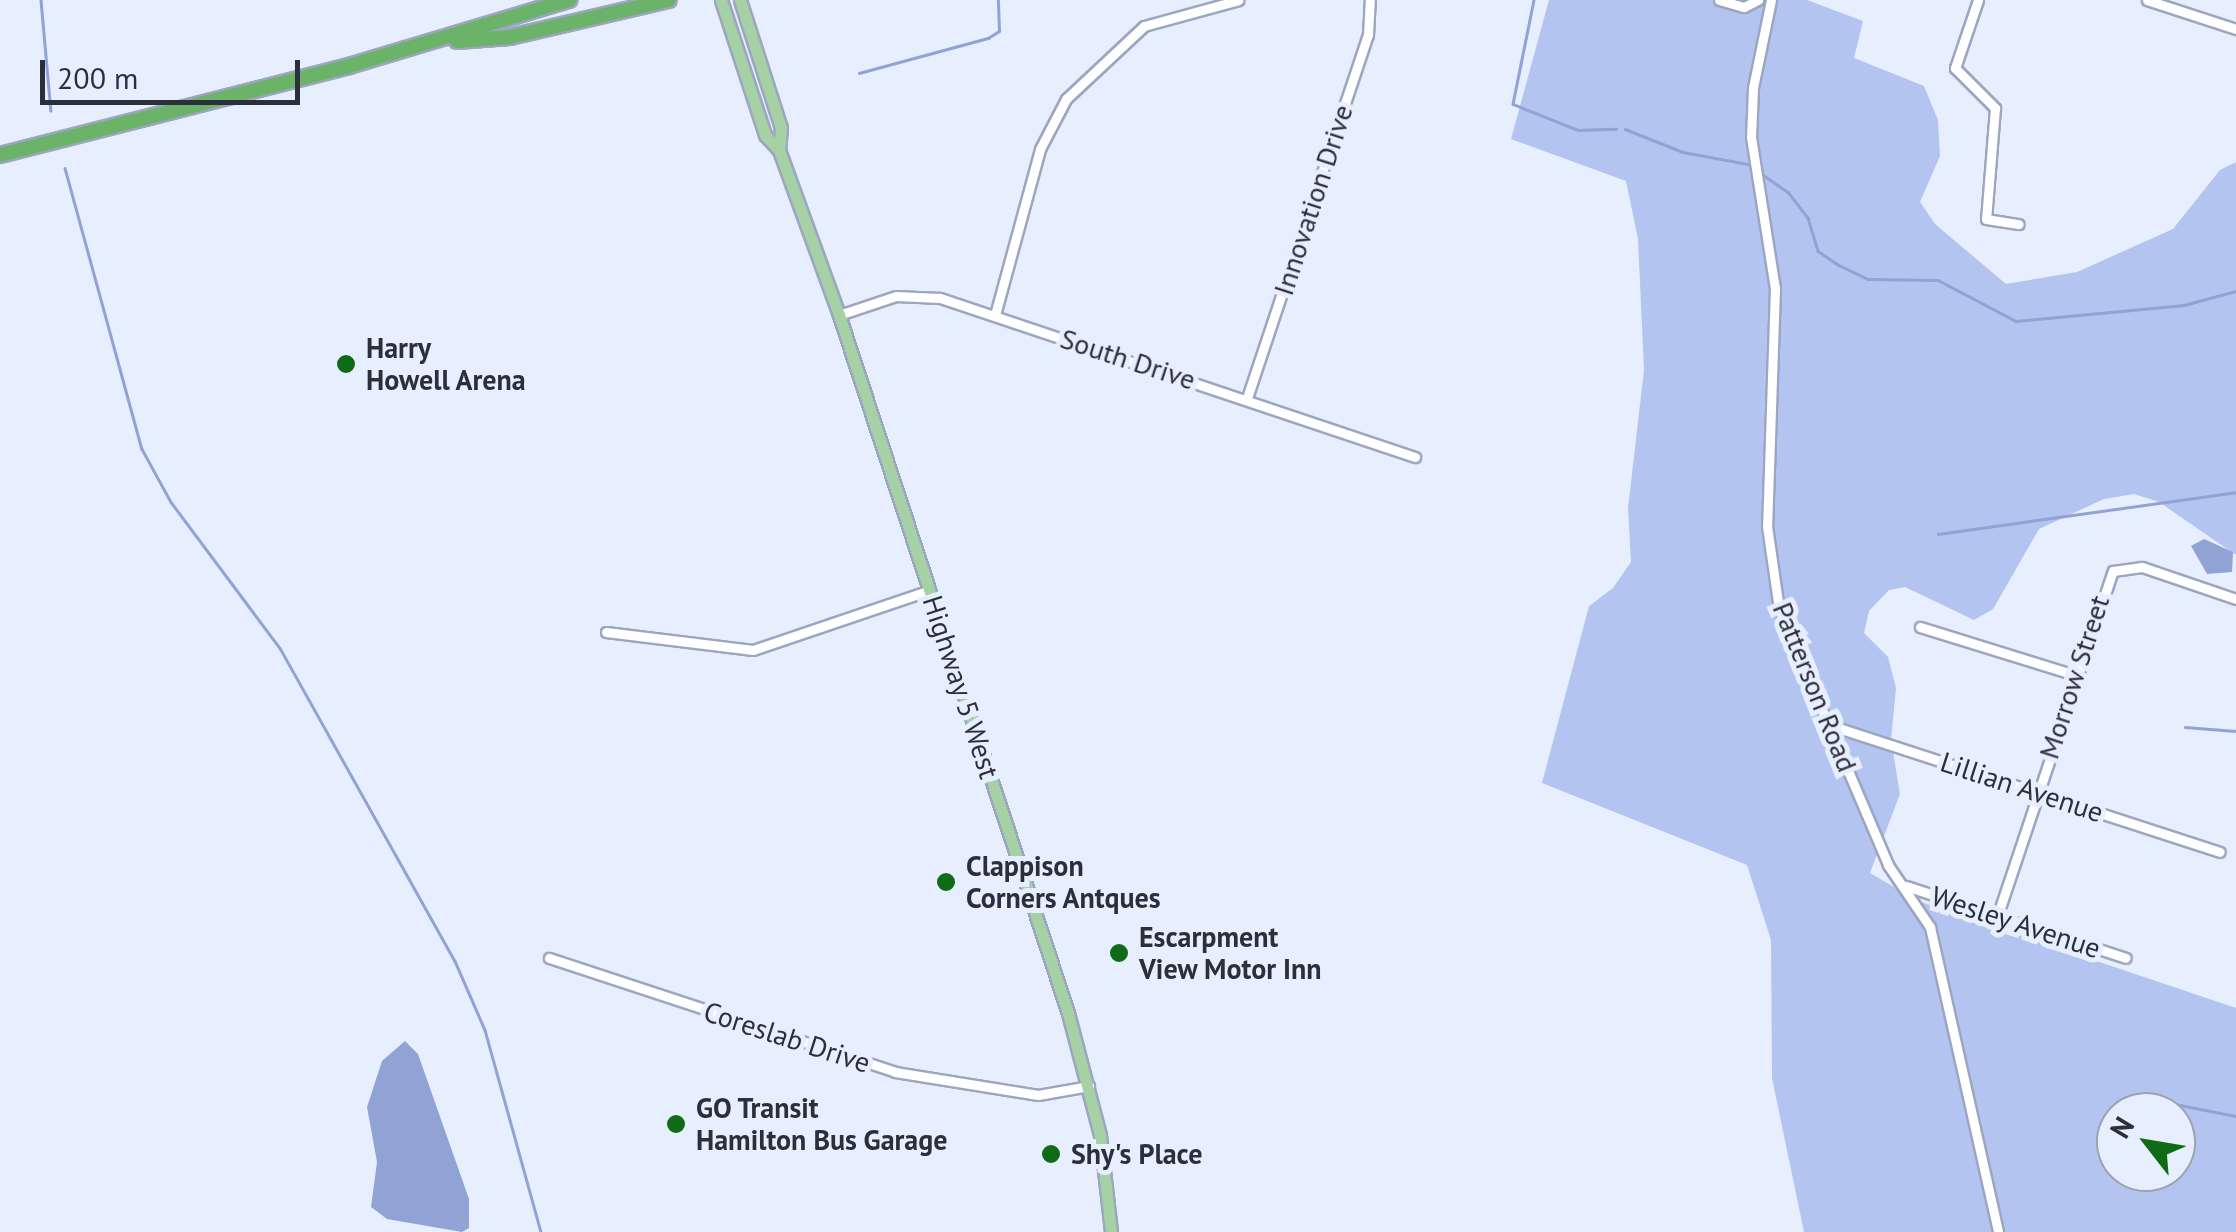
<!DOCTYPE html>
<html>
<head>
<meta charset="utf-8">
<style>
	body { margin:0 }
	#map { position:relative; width:2236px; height:1232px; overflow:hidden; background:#e7eefe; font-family:"PT Sans",sans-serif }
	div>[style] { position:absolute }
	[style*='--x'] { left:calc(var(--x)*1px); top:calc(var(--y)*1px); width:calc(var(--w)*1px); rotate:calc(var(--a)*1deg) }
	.green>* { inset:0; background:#b2c4ef }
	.water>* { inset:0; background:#90a3d4 }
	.stream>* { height:2.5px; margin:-1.25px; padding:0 1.25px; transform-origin:1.25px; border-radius:1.25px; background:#90a3d4 }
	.roads { filter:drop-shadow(2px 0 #9ca6c0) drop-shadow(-2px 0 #9ca6c0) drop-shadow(0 2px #9ca6c0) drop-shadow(0 -2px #9ca6c0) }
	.minor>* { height:9px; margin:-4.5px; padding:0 4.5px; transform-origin:4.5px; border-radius:4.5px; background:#fff }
	.major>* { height:11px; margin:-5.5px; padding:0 5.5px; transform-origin:5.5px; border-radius:5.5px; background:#a6d1a4 }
	.highway>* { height:14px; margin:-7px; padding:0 7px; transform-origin:7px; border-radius:7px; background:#6bb368 }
	.dots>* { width:28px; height:28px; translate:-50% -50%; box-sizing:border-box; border:5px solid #e7eefe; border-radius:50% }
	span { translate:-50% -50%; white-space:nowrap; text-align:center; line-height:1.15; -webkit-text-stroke:10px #e7eefe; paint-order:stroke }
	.street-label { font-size:28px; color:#2b2f39 }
	.poi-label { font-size:28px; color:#2b2f39; font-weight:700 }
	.left { translate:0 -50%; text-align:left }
	.north { position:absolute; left:2096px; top:1092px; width:100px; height:100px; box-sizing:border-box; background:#e7eefe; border:2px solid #9ca2af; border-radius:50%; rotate:301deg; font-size:28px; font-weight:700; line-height:40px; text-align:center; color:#2b2f39 }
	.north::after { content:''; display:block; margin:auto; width:35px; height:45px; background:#0f6b15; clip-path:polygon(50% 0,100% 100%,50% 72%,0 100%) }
	.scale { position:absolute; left:40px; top:60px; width:260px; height:45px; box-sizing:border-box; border:5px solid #2b2f39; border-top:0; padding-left:12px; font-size:30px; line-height:35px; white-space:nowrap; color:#2b2f39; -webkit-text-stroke:8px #e7eefe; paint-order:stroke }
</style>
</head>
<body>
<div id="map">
	<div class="green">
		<div style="clip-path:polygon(evenodd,1549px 0,1807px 0,1863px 21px,1854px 58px,1924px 86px,1938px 120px,1940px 156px,1920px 202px,1935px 224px,2006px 284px,2077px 272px,2173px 229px,2220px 170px,2236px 162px,2236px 555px,2159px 502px,2134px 494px,2104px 499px,2039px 529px,1993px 609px,1974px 620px,1905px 587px,1889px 590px,1869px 611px,1864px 633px,1888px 657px,1896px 688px,1891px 740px,1900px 794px,1870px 873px,1918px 901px,2236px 1008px,2236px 1232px,1804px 1232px,1772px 1078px,1771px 940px,1747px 865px,1542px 783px,1589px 606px,1613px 588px,1631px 562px,1628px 508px,1644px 370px,1638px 239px,1626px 181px,1511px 139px,1549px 0,2116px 1112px,2176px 1112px,2176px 1172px,2116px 1172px,2116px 1112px)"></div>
	</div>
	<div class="water">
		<div style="clip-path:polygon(2204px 539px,2233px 552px,2232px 572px,2207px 574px,2191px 546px)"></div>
		<div style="clip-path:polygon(405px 1041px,418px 1054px,469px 1199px,469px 1228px,462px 1232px,387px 1219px,371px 1207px,377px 1162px,367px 1107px,382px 1061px)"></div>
	</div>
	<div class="stream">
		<div style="--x:41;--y:0;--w:111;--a:84.9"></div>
		<div style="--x:1534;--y:0;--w:106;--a:101.4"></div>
		<div style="--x:1513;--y:104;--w:70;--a:21.8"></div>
		<div style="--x:1578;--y:130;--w:38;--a:-2"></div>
		<div style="--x:859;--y:73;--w:134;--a:-15.2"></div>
		<div style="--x:988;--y:38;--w:13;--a:-32"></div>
		<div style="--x:999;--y:31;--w:31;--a:-92"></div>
		<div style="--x:1625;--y:129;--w:62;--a:21.6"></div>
		<div style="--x:1683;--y:152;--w:66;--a:10.5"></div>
		<div style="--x:65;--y:168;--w:291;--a:74.7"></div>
		<div style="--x:142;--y:449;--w:60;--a:61.3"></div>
		<div style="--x:171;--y:502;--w:182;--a:53.3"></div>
		<div style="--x:280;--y:648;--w:359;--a:60.8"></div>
		<div style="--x:455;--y:961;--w:75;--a:66.5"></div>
		<div style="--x:485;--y:1030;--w:210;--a:74.5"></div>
		<div style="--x:1762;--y:174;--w:32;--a:35"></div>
		<div style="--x:1788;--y:192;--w:33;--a:52"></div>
		<div style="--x:1808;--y:218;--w:34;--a:73"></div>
		<div style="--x:1818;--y:251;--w:25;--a:34"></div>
		<div style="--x:1839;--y:265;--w:32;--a:26"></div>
		<div style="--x:1868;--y:279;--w:70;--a:0.8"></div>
		<div style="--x:1938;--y:280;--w:88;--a:27.7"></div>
		<div style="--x:2016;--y:321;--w:169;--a:-5.4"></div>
		<div style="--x:2184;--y:305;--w:54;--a:-15.1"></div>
		<div style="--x:1938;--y:534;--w:301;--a:-8"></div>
		<div style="--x:2185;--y:727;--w:51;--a:4.5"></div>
		<div style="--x:2175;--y:1104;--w:62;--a:11.1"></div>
	</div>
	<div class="roads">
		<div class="minor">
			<div style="--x:1719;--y:0;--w:26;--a:16"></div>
			<div style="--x:1744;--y:7;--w:16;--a:-27"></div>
			<div style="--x:1771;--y:0;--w:90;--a:101.6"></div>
			<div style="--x:1753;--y:88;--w:49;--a:92.3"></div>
			<div style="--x:1751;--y:137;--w:153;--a:81"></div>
			<div style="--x:1775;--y:288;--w:238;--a:91.9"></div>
			<div style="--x:1767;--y:526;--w:84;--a:81.8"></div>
			<div style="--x:1779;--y:609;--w:278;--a:66.9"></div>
			<div style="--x:1888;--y:865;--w:75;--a:55.9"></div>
			<div style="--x:1930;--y:927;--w:312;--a:77.4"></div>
			<div style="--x:1978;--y:0;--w:72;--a:108.7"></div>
			<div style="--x:1955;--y:68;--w:57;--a:45"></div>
			<div style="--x:1995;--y:108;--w:111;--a:94.6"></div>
			<div style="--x:1986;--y:219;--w:33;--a:9"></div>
			<div style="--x:2147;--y:0;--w:94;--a:18"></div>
			<div style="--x:839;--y:315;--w:60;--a:-18.4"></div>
			<div style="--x:896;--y:296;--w:44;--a:2.6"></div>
			<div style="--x:940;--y:298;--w:501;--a:18.51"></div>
			<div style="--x:995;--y:315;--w:172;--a:-74.8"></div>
			<div style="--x:1040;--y:149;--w:56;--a:-62.5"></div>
			<div style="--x:1066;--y:99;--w:107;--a:-43.1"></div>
			<div style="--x:1144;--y:26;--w:98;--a:-15.3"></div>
			<div style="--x:1247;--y:398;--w:383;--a:-71.6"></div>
			<div style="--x:1368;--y:35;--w:35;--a:-87"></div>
			<div style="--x:1920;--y:627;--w:162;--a:17.2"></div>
			<div style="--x:606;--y:632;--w:148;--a:7"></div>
			<div style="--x:753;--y:650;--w:187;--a:-18.7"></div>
			<div style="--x:1823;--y:723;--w:417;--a:18"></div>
			<div style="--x:1906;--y:886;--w:231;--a:18.1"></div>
			<div style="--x:1998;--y:914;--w:362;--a:-71.5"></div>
			<div style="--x:2113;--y:571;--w:29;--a:-8"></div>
			<div style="--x:2142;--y:567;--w:99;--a:18.8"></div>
			<div style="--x:549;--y:958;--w:364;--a:18.2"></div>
			<div style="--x:895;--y:1072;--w:145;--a:9.1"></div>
			<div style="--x:1038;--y:1095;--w:52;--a:-10"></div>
		</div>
		<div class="major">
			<div style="--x:721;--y:0;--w:142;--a:71.9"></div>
			<div style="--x:765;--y:135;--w:21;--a:47"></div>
			<div style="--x:779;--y:150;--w:176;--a:70"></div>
			<div style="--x:839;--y:315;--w:735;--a:71.84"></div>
			<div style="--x:1068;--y:1013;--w:126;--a:75.3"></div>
			<div style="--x:1100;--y:1135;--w:98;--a:83.5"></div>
			<div style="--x:740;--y:0;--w:134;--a:72.2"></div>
			<div style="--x:781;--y:128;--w:22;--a:95"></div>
		</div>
		<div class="highway">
			<div style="--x:457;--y:41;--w:53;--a:-4.3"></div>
			<div style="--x:510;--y:37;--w:163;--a:-13.1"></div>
			<div style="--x:0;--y:155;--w:360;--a:-14.3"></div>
			<div style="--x:349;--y:66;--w:230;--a:-16.7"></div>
		</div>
	</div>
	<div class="dots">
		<div style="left:346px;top:364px;background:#0f6b15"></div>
		<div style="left:946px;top:882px;background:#0f6b15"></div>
		<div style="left:1119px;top:953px;background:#0f6b15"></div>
		<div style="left:676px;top:1124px;background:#0f6b15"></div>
		<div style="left:1051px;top:1154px;background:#0f6b15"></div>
	</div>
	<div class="street-label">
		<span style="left:1313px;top:200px;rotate:-72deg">Innovation Drive</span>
		<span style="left:1128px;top:359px;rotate:18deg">South Drive</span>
		<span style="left:2074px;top:677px;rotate:-72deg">Morrow Street</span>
		<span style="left:961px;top:687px;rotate:72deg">Highway 5 West</span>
		<span style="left:1815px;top:687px;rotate:68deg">Patterson Road</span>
		<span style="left:2022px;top:787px;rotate:18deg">Lillian Avenue</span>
		<span style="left:2016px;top:922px;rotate:18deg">Wesley Avenue</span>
		<span style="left:787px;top:1037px;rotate:18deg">Coreslab Drive</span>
	</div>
	<div class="poi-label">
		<span class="left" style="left:366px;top:364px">Harry<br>Howell Arena</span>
		<span class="left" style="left:966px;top:882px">Clappison<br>Corners Antques</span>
		<span class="left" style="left:1139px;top:953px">Escarpment<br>View Motor Inn</span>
		<span class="left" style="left:696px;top:1124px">GO Transit<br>Hamilton Bus Garage</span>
		<span class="left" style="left:1071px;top:1154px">Shy's Place</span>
	</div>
	<div class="north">N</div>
	<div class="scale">200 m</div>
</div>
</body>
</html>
